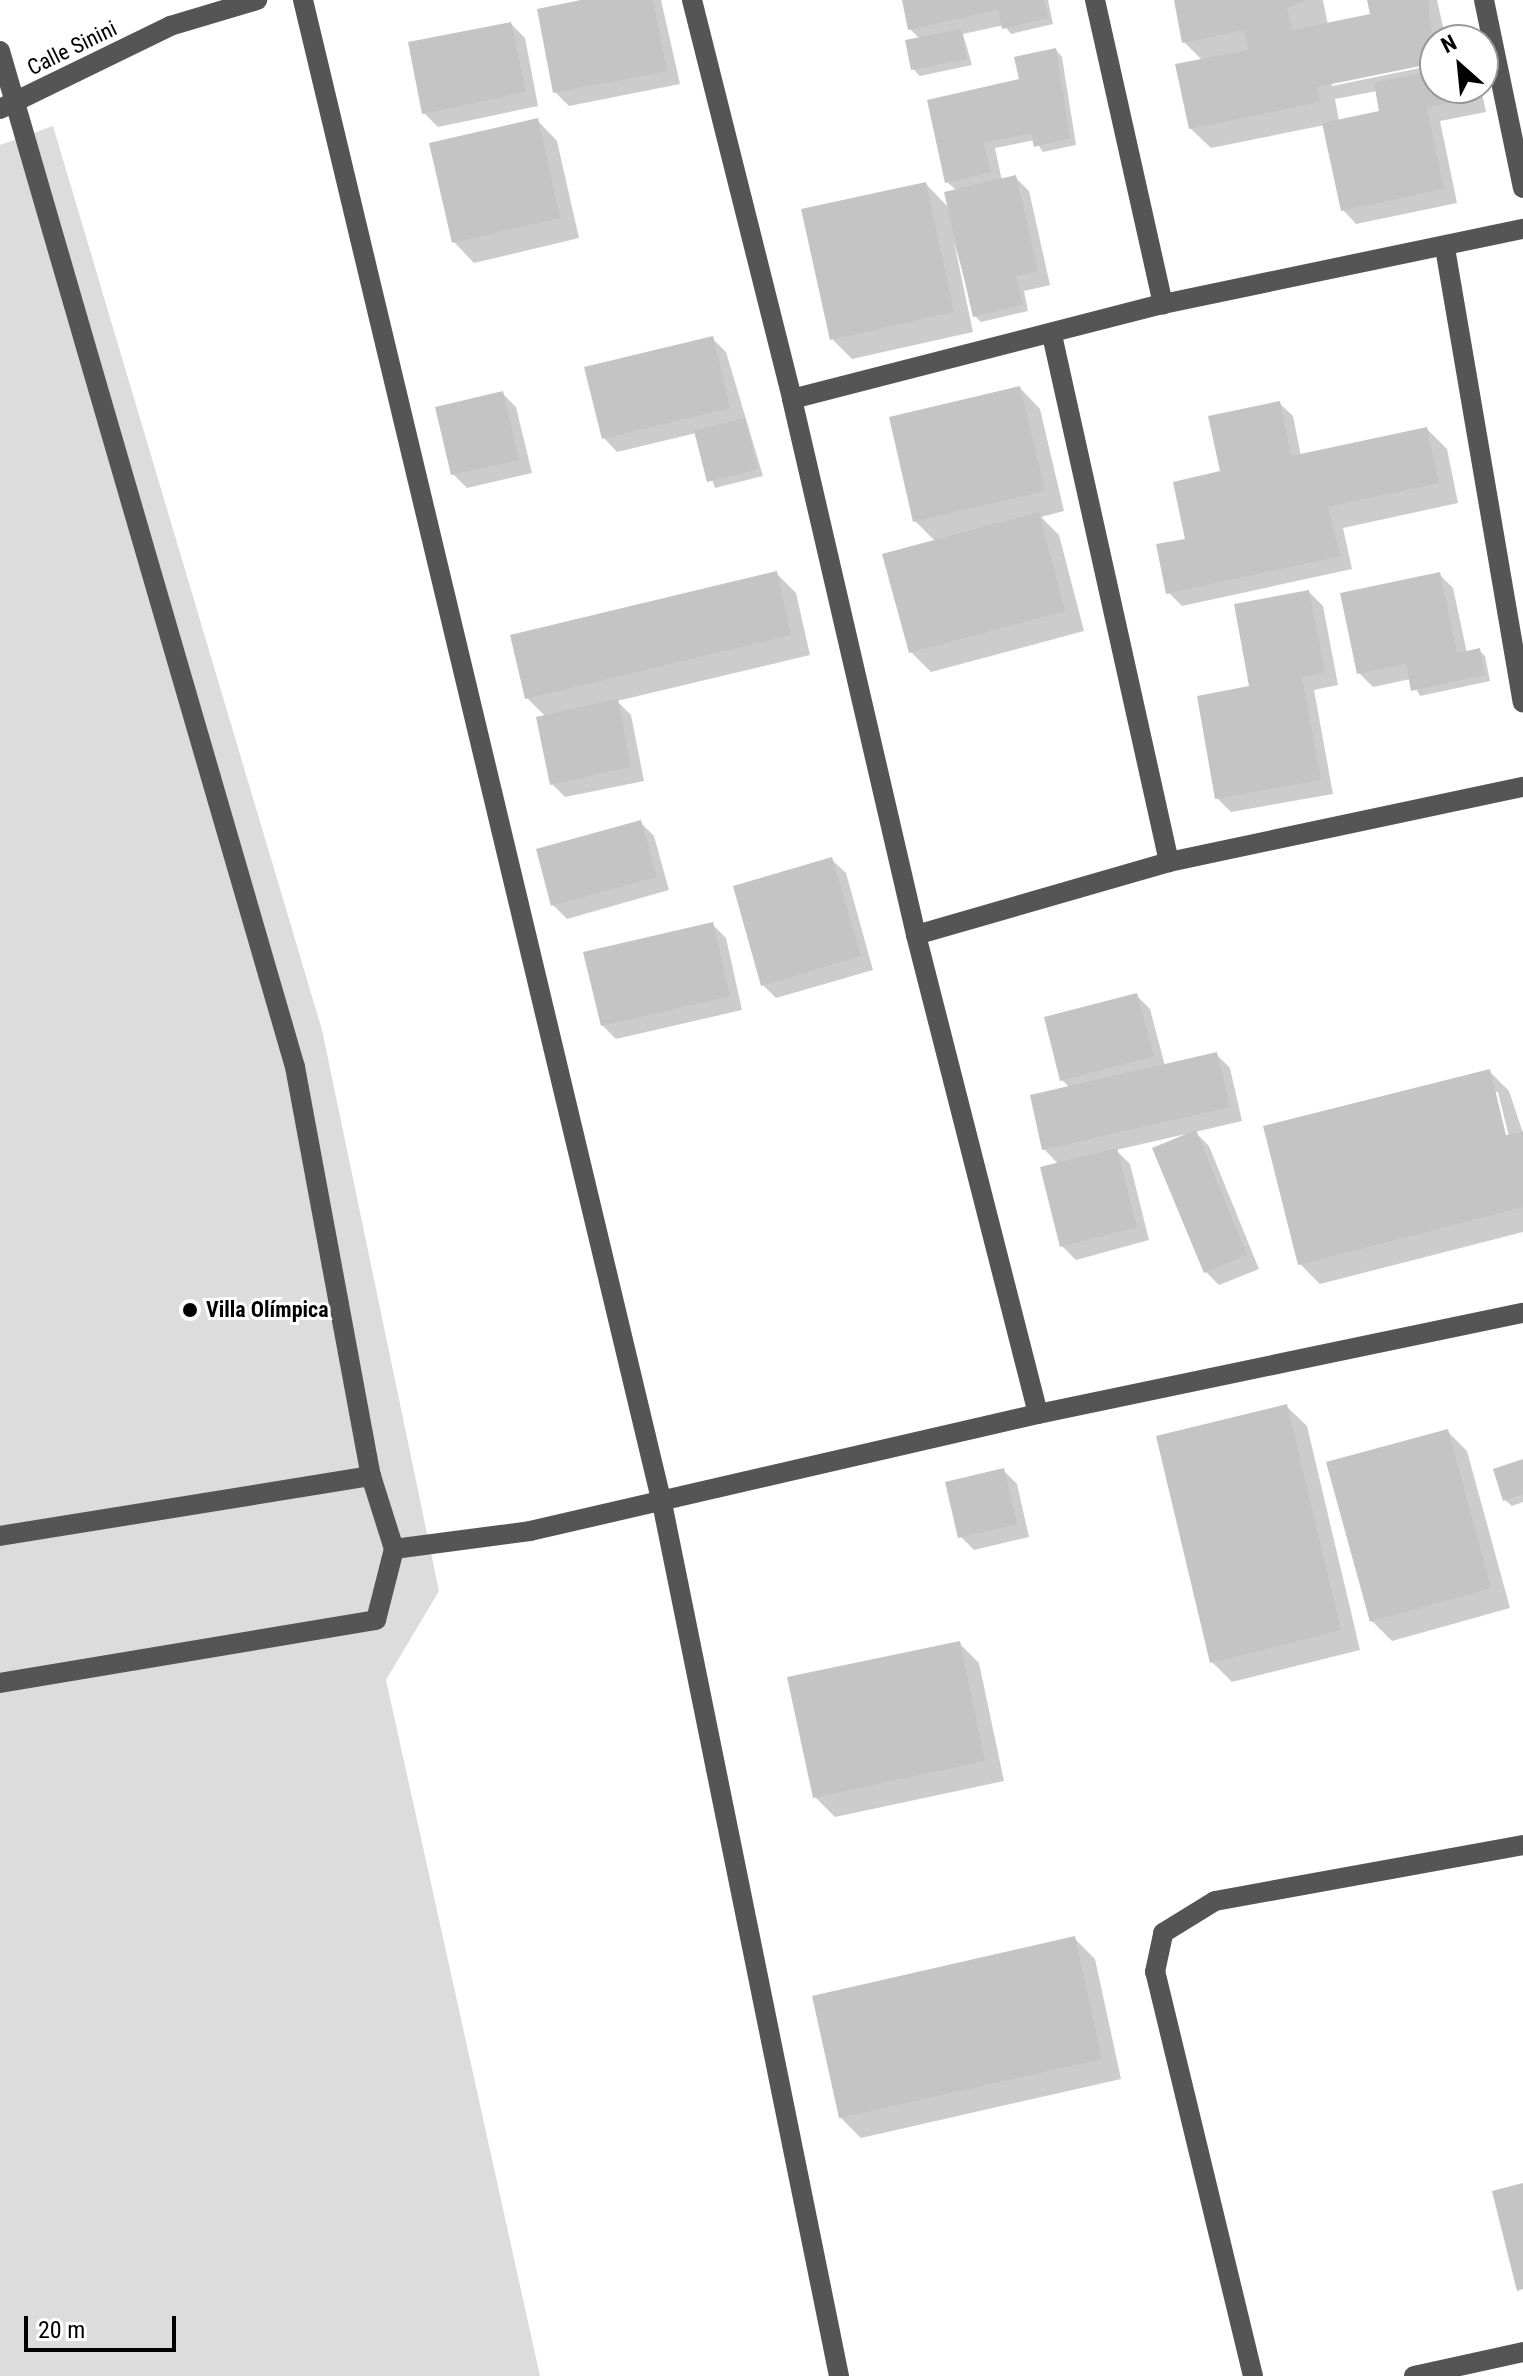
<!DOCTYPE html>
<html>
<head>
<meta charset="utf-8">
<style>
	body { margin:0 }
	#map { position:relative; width:1523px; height:2376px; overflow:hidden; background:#fff; font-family:"Roboto Condensed",sans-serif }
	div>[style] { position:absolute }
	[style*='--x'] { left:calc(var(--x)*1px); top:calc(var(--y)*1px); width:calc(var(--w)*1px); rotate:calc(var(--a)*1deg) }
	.green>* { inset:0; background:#dcdcdc }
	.shadow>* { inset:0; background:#0003 }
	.building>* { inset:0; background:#c4c4c4 }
	.minor>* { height:20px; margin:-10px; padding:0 10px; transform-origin:10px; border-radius:10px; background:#555 }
	.dots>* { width:22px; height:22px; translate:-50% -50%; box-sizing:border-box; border:4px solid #fff; border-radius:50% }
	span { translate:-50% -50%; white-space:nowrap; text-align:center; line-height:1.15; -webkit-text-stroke:6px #fff; paint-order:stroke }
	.street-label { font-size:22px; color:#000 }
	.poi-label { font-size:22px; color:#000; font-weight:700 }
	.left { translate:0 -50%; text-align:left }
	.north { position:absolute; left:1419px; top:24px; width:80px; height:80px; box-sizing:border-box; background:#fff; border:2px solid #999; border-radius:50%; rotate:333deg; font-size:22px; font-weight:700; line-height:32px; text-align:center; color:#000 }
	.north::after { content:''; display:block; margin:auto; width:28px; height:36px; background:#000; clip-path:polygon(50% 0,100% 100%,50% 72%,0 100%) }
	.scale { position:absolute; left:24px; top:2316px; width:152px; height:36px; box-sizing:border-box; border:4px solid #000; border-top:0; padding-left:10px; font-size:24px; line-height:28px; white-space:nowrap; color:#000; -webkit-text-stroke:6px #fff; paint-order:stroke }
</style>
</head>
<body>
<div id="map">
	<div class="green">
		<div style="clip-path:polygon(53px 126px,322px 1030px,439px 1591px,386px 1680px,540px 2376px,0 2376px,0 145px)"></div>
	</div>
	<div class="shadow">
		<div style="clip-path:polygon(592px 0,661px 0,680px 84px,569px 106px,555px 92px)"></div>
		<div style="clip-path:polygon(904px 0,1048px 0,1053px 24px,1011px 34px,1004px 25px,963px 34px,972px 65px,920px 76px,913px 69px,920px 39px,910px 29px)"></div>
		<div style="clip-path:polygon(evenodd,1176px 0,1323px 0,1328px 25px,1372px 15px,1369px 0,1437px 0,1446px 40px,1435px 40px,1435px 61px,1332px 82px,1332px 86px,1435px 65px,1435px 88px,1481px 88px,1486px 112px,1440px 121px,1457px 203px,1356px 224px,1343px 210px,1325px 125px,1211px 148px,1190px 128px,1203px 61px,1184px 42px,1176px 0,1377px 91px,1382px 112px,1339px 121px,1335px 99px,1377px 91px)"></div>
		<div style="clip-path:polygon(511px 24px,525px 38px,538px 106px,438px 127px,424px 113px)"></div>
		<div style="clip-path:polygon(1056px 50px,1062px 57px,1076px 145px,1043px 152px,1035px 140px,995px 148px,1002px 181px,1016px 178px,1029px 191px,1050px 285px,1024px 291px,1028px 311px,981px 322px,975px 316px,954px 242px,973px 332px,852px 359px,832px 339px,926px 184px,950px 209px,957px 191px,947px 182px,1022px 81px)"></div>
		<div style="clip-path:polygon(537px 120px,557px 141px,579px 238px,474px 263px,454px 242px)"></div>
		<div style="clip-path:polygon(712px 338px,726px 352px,763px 476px,715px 488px,696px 433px,617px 452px,604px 438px)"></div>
		<div style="clip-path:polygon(1020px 388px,1040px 409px,1064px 511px,1041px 517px,1059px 535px,1084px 631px,931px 672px,911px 652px,936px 542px,915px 521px)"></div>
		<div style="clip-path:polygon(502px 393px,516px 407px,532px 473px,467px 488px,453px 474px)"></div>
		<div style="clip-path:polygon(1279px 403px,1293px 416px,1301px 456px,1427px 429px,1447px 449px,1458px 503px,1343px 528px,1352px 569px,1182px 606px,1168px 592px,1187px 540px,1224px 473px)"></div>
		<div style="clip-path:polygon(776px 573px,796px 593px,810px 655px,617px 701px,631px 715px,644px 781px,565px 797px,552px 784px,546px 717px,527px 698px)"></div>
		<div style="clip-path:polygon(1439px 574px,1453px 588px,1467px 653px,1479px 650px,1485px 656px,1490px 681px,1420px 696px,1411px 679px,1373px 687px,1359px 673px)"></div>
		<div style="clip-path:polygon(1309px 592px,1323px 606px,1338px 685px,1314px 690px,1333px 794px,1231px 812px,1217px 798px,1251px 688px)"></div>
		<div style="clip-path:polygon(640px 822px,654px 836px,669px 890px,567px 919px,553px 905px)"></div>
		<div style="clip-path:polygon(832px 860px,846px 873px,873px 970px,776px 998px,763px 985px)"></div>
		<div style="clip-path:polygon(712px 924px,726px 938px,742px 1010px,616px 1039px,602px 1025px)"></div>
		<div style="clip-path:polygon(1136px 995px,1150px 1009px,1165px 1066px,1216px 1054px,1230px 1068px,1242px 1121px,1195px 1132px,1209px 1146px,1259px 1269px,1219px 1285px,1205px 1271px,1186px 1134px,1116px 1150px,1130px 1164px,1149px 1240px,1076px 1260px,1062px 1246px,1059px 1165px,1044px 1149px,1070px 1088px,1062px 1080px)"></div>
		<div style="clip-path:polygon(evenodd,1489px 1071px,1509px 1091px,1523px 1133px,1523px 1232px,1320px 1284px,1300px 1264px,1489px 1071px,1493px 1092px,1498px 1092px,1509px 1137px,1505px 1137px,1493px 1092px)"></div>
		<div style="clip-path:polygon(1286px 1406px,1307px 1426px,1360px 1650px,1232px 1682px,1212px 1662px)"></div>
		<div style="clip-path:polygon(1447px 1431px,1467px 1451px,1510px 1608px,1392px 1641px,1371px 1620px)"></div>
		<div style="clip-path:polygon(1523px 1461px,1523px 1502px,1512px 1506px,1505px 1500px)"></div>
		<div style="clip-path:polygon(1003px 1470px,1017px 1484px,1029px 1537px,974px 1550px,960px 1536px)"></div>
		<div style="clip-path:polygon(959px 1643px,979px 1663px,1004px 1781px,835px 1817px,815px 1797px)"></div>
		<div style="clip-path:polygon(1075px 1939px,1095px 1959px,1121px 2079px,861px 2138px,840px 2117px)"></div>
	</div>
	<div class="building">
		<div style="clip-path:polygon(581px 0,653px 0,667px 71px,553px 93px,537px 9px)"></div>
		<div style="clip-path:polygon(902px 0,1044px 0,1048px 18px,1002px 29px,998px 10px,908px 30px)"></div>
		<div style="clip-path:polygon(1174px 0,1308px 0,1287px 8px,1292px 30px,1370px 14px,1367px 0,1428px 0,1435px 63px,1317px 87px,1320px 102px,1189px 129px,1175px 64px,1248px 50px,1244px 30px,1182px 43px)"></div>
		<div style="clip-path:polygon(511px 22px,526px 92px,422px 114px,408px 42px)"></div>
		<div style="clip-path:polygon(961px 29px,967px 59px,911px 70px,905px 40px)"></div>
		<div style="clip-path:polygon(1056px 48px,1070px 138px,1034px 147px,1031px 133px,984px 143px,991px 172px,945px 183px,927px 100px,1019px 79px,1014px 57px)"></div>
		<div style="clip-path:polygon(1435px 70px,1435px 88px,1471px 88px,1473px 98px,1427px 108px,1444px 189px,1341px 211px,1322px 123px,1379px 111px,1374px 83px)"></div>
		<div style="clip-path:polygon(538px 118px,560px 218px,452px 243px,429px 143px)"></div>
		<div style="clip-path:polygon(1016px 175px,1038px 271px,1016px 276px,1023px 305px,973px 317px,944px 192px)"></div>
		<div style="clip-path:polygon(926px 182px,954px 312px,830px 340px,801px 209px)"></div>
		<div style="clip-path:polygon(713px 336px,730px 408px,602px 439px,584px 367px)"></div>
		<div style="clip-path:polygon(1020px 386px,1045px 491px,913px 522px,889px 417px)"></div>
		<div style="clip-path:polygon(503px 391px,519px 460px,451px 475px,435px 407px)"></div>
		<div style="clip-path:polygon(1280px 401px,1291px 456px,1427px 427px,1439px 483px,1328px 507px,1340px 556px,1166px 594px,1156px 544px,1185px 539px,1173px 482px,1220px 471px,1208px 416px)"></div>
		<div style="clip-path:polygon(745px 418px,758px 469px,707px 482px,694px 431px)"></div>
		<div style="clip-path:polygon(1039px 512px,1065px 611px,909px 653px,882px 554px)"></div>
		<div style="clip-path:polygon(777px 571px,791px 635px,525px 699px,510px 635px)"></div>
		<div style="clip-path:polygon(1440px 572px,1457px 653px,1480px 648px,1485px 675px,1411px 691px,1406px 664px,1357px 674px,1340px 593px)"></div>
		<div style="clip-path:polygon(1309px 590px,1325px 672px,1302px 677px,1321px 780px,1215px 799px,1197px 696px,1249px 686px,1234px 604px)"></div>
		<div style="clip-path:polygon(618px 699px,631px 767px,550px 785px,536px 717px)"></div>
		<div style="clip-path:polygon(641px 820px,657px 877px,551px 906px,536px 849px)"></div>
		<div style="clip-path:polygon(832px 857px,861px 956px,761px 986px,733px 886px)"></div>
		<div style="clip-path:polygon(713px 922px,730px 996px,601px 1026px,583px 952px)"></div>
		<div style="clip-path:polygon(1137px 993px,1154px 1056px,1060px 1081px,1044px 1017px)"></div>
		<div style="clip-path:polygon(1217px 1052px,1230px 1107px,1042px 1150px,1030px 1095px)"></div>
		<div style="clip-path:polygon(1490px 1069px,1506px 1135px,1523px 1131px,1523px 1207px,1298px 1265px,1263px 1126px)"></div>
		<div style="clip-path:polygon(1196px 1130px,1247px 1255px,1204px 1273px,1152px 1148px)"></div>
		<div style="clip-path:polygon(1117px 1148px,1137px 1227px,1060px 1247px,1040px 1167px)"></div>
		<div style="clip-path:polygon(1287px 1404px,1341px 1630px,1210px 1663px,1156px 1436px)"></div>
		<div style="clip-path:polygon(1448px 1429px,1491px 1588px,1370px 1622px,1326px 1462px)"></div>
		<div style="clip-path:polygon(1523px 1459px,1523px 1494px,1503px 1501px,1493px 1469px)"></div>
		<div style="clip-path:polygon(1004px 1468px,1017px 1524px,958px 1538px,945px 1482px)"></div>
		<div style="clip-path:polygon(960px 1641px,985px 1761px,813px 1798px,787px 1677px)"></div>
		<div style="clip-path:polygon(1075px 1936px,1102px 2059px,839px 2118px,812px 1996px)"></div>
		<div style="clip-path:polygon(1523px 2183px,1523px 2289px,1517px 2291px,1492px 2191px)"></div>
	</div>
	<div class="minor">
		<div style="--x:303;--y:0;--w:1545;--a:76.57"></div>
		<div style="--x:662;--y:1503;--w:891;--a:78.54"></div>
		<div style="--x:692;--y:0;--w:411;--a:75.9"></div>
		<div style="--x:792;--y:399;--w:550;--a:76.97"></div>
		<div style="--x:916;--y:935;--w:494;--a:75.7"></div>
		<div style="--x:1095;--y:0;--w:312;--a:77.4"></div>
		<div style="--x:1484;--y:0;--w:192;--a:78.3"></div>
		<div style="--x:0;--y:51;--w:1058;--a:73.81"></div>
		<div style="--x:295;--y:1067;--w:416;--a:79.5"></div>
		<div style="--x:0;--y:109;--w:189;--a:-26"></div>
		<div style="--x:170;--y:26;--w:91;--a:-16.6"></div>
		<div style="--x:1445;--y:248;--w:461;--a:80.3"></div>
		<div style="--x:1052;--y:335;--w:540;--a:77.48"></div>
		<div style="--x:792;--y:399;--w:383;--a:-14.4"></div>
		<div style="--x:1163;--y:304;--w:368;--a:-11.8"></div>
		<div style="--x:916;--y:935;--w:263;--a:-16.1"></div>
		<div style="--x:1169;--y:862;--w:362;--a:-12"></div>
		<div style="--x:0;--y:1536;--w:376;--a:-9.2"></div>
		<div style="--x:371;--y:1476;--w:77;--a:72.5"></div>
		<div style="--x:394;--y:1549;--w:73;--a:104.2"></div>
		<div style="--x:376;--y:1620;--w:381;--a:170.5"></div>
		<div style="--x:394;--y:1549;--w:137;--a:-7.5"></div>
		<div style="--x:530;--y:1531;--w:521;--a:-12.97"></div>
		<div style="--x:1038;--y:1414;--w:495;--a:-11.8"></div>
		<div style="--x:1253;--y:2376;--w:416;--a:-103.6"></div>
		<div style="--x:1155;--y:1972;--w:40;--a:-78"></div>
		<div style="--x:1163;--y:1933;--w:61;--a:-31.6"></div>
		<div style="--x:1215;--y:1901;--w:313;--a:-10.3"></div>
		<div style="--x:1414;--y:2376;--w:112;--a:-12.4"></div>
	</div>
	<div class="dots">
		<div style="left:190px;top:1310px;background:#000"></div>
	</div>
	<div class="street-label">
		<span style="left:72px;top:48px;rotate:-26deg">Calle Sinini</span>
	</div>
	<div class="poi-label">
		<span class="left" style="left:206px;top:1310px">Villa Olímpica</span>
	</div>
	<div class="north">N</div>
	<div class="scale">20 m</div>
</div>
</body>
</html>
